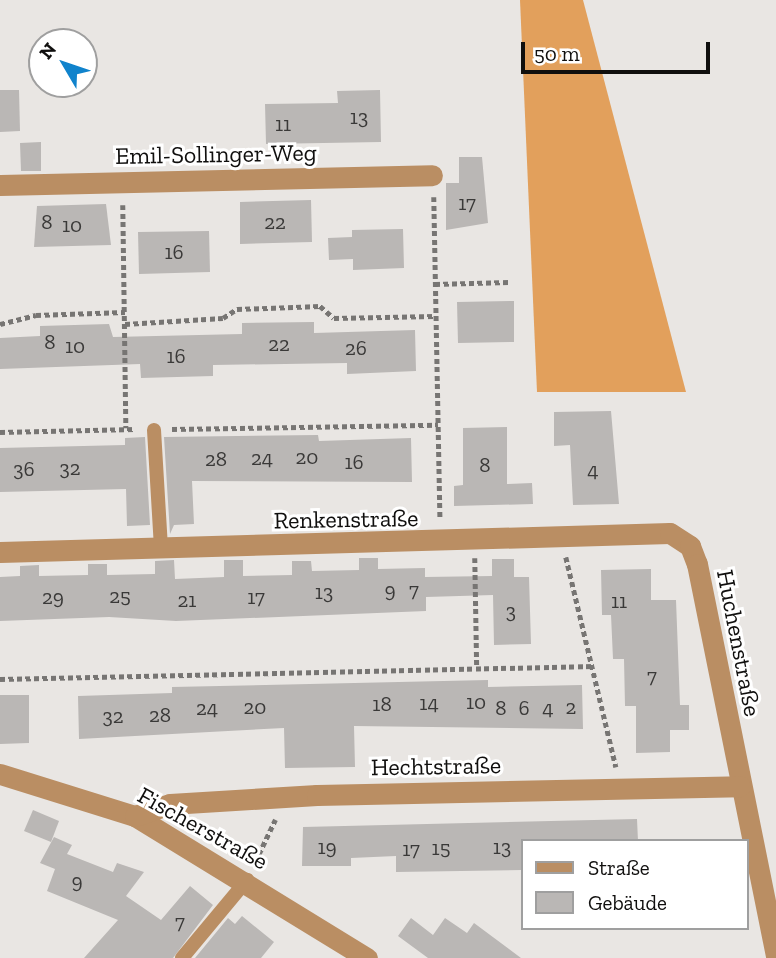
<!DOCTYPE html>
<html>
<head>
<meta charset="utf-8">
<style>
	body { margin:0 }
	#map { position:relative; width:776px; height:958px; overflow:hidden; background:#e9e6e3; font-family:"Zilla Slab",serif }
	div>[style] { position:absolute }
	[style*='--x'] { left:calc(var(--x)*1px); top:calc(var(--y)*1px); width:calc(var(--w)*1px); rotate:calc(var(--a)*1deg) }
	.forest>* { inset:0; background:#e2a05c }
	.building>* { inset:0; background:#bab7b5 }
	.path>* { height:4.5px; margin-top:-2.25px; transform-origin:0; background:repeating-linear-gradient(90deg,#777573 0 5px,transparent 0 8.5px) }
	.lane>* { height:14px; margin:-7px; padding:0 7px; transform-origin:7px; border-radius:7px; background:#ba8e63 }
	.street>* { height:21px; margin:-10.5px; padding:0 10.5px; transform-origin:10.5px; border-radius:10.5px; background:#ba8e63 }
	span { translate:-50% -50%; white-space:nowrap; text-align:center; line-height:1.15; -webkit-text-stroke:6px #fff; paint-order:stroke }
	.number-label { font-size:21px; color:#3a3938 }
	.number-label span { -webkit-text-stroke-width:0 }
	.street-label { font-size:24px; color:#100f0e }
	.legend { position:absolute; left:521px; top:839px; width:228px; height:91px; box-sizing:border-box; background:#fff; border:2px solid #9f9f9f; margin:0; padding:9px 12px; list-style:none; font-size:21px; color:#100f0e }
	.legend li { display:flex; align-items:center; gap:14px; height:35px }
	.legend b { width:35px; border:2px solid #9f9f9f }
	.north { position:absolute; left:28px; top:28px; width:70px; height:70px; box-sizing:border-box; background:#fff; border:2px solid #9f9f9f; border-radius:50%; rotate:309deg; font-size:19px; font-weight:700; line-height:28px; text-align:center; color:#100f0e }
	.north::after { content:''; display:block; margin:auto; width:24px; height:32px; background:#1083cc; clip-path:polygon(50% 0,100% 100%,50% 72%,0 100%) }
	.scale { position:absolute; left:521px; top:42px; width:189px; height:32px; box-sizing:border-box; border:4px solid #100f0e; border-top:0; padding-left:9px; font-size:21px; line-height:24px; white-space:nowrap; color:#100f0e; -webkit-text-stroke:5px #fff; paint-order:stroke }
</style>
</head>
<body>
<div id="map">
	<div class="forest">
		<div style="clip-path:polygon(520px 0,583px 0,686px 392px,537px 392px)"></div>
	</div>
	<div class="building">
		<div style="clip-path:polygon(0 90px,19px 90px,20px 131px,0 132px)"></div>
		<div style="clip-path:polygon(380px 90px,381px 142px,266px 144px,265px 104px,338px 103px,337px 91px)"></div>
		<div style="clip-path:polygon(41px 142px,41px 171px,21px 171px,20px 143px)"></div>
		<div style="clip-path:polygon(459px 157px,482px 157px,488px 223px,446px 230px,446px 183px,459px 183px)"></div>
		<div style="clip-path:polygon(311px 200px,312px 242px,240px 244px,240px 202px)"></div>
		<div style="clip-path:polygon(106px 204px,111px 245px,34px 247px,37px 206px)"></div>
		<div style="clip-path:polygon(403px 229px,404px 268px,353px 270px,353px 259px,329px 260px,328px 238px,352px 237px,352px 230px)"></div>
		<div style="clip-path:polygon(209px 231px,210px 272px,139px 274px,138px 232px)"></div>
		<div style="clip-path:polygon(514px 301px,514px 342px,458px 343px,457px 302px)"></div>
		<div style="clip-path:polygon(314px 322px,314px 333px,415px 330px,416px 371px,347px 374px,347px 363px,213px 365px,213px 376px,141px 378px,140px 364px,0 369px,0 338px,40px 336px,40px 326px,109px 324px,113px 337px,242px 334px,242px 323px)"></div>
		<div style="clip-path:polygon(611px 411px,619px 504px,573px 505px,570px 445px,554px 446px,554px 412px)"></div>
		<div style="clip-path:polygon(507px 427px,507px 484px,532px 483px,533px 504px,454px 506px,454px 486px,463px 485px,463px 428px)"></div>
		<div style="clip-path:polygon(318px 435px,319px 441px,411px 438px,412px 482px,192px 481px,194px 524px,174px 525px,170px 534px,164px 437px)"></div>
		<div style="clip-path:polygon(145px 437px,150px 525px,127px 526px,126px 489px,0 492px,0 448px,125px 445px,125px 438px)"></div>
		<div style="clip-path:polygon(359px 558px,378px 558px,378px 569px,425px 568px,425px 577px,492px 576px,492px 559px,514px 559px,514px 577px,529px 577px,531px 644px,494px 645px,493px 595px,426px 597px,426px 611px,176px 621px,109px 617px,0 621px,0 577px,20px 576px,20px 566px,39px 565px,39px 576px,88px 575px,88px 564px,107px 564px,107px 575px,155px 574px,155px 561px,174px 560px,175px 579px,224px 577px,224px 560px,243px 560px,243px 576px,292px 575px,292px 561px,311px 561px,312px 571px,359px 570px)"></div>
		<div style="clip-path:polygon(651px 569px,651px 600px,676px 600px,680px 705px,689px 705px,689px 730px,670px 730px,670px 752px,636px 753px,636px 706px,625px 706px,624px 659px,613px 659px,611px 615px,602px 615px,601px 570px)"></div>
		<div style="clip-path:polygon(488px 680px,488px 687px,582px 685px,583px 729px,354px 726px,355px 767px,285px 768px,284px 728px,79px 739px,78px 696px,172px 693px,172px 687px)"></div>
		<div style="clip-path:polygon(0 695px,29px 695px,29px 743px,0 744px)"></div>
		<div style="clip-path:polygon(33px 810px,59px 821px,51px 842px,24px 831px)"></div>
		<div style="clip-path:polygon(637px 819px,638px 841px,522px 841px,522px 870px,396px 872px,396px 856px,351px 858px,351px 866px,302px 866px,303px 827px)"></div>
		<div style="clip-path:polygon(54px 837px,72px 845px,67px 854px,113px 872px,117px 863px,144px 872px,126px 896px,161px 920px,190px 886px,213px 905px,173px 958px,84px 958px,118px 920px,47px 891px,55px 869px,40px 863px)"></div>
		<div style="clip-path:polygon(242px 916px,274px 942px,261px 958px,195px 958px,228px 918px,235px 924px)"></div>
		<div style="clip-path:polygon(411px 918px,433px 935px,445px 918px,467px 933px,474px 923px,521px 958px,428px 958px,398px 936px)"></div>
	</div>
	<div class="path">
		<div style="--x:434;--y:197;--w:320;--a:88.9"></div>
		<div style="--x:123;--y:205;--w:223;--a:89.2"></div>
		<div style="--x:435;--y:284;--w:74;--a:-1.5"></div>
		<div style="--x:0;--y:324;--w:37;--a:-14"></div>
		<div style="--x:36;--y:315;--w:89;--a:-1.9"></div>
		<div style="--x:125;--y:324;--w:98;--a:-3.5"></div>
		<div style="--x:223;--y:318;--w:17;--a:-33"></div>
		<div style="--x:237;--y:309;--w:83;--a:-2.1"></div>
		<div style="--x:320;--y:306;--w:18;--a:41"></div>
		<div style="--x:334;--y:318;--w:101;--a:-1.1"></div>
		<div style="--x:172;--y:429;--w:266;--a:-0.9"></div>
		<div style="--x:0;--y:432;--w:136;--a:-1.3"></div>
		<div style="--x:566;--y:557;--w:216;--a:76.6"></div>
		<div style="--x:475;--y:558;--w:110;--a:89"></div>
		<div style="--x:0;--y:679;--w:594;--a:-1.25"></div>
		<div style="--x:255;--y:862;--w:47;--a:-64.5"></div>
	</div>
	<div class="lane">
		<div style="--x:154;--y:430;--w:119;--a:86.6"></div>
		<div style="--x:182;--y:958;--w:102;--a:-50.2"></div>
	</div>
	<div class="street">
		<div style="--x:0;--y:185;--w:432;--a:-1.3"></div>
		<div style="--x:0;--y:552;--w:670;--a:-1.62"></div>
		<div style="--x:670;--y:533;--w:24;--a:33"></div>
		<div style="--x:690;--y:546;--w:19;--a:69"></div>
		<div style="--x:697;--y:564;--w:401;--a:78.6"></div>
		<div style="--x:0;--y:774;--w:141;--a:17.3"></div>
		<div style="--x:135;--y:816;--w:272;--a:31.5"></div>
		<div style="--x:135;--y:816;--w:37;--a:-19"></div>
		<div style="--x:170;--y:804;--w:147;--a:-3.5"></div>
		<div style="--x:317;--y:795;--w:423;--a:-1.2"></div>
	</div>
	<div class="number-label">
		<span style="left:359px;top:117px">13</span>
		<span style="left:283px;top:124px">11</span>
		<span style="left:467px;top:203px">17</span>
		<span style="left:47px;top:222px">8</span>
		<span style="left:275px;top:222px">22</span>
		<span style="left:72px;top:225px">10</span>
		<span style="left:174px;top:252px">16</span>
		<span style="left:50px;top:342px">8</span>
		<span style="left:279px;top:344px">22</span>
		<span style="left:75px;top:346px">10</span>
		<span style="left:356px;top:348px">26</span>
		<span style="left:176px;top:356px">16</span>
		<span style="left:307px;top:457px">20</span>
		<span style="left:262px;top:458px">24</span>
		<span style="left:216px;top:459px">28</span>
		<span style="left:354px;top:462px">16</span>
		<span style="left:485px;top:465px">8</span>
		<span style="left:70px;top:468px">32</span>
		<span style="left:24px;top:469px">36</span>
		<span style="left:593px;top:470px">4</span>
		<span style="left:390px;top:590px">9</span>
		<span style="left:414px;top:590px">7</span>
		<span style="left:324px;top:592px">13</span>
		<span style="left:120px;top:596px">25</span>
		<span style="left:53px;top:597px">29</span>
		<span style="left:256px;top:597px">17</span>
		<span style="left:187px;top:600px">21</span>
		<span style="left:619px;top:601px">11</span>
		<span style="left:511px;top:611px">3</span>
		<span style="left:652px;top:676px">7</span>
		<span style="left:476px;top:702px">10</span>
		<span style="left:429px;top:703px">14</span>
		<span style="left:382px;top:704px">18</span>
		<span style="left:255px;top:707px">20</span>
		<span style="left:571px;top:707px">2</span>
		<span style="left:207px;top:708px">24</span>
		<span style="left:501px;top:708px">8</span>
		<span style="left:524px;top:708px">6</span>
		<span style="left:548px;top:708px">4</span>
		<span style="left:160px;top:715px">28</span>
		<span style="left:113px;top:716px">32</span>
		<span style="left:327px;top:847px">19</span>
		<span style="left:502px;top:847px">13</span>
		<span style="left:441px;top:848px">15</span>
		<span style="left:411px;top:849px">17</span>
		<span style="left:77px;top:881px">9</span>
		<span style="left:180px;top:922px">7</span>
	</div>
	<div class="street-label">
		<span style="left:216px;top:154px;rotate:-1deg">Emil-Sollinger-Weg</span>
		<span style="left:346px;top:519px;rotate:-1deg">Renkenstraße</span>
		<span style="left:739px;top:643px;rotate:79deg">Huchenstraße</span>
		<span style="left:436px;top:766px;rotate:-1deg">Hechtstraße</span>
		<span style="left:203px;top:828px;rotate:29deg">Fischerstraße</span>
	</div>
	<ul class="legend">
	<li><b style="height:9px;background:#ba8e63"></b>Straße</li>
	<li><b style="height:19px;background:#bab7b5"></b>Gebäude</li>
	</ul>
	<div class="north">N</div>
	<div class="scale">50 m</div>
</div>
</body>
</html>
